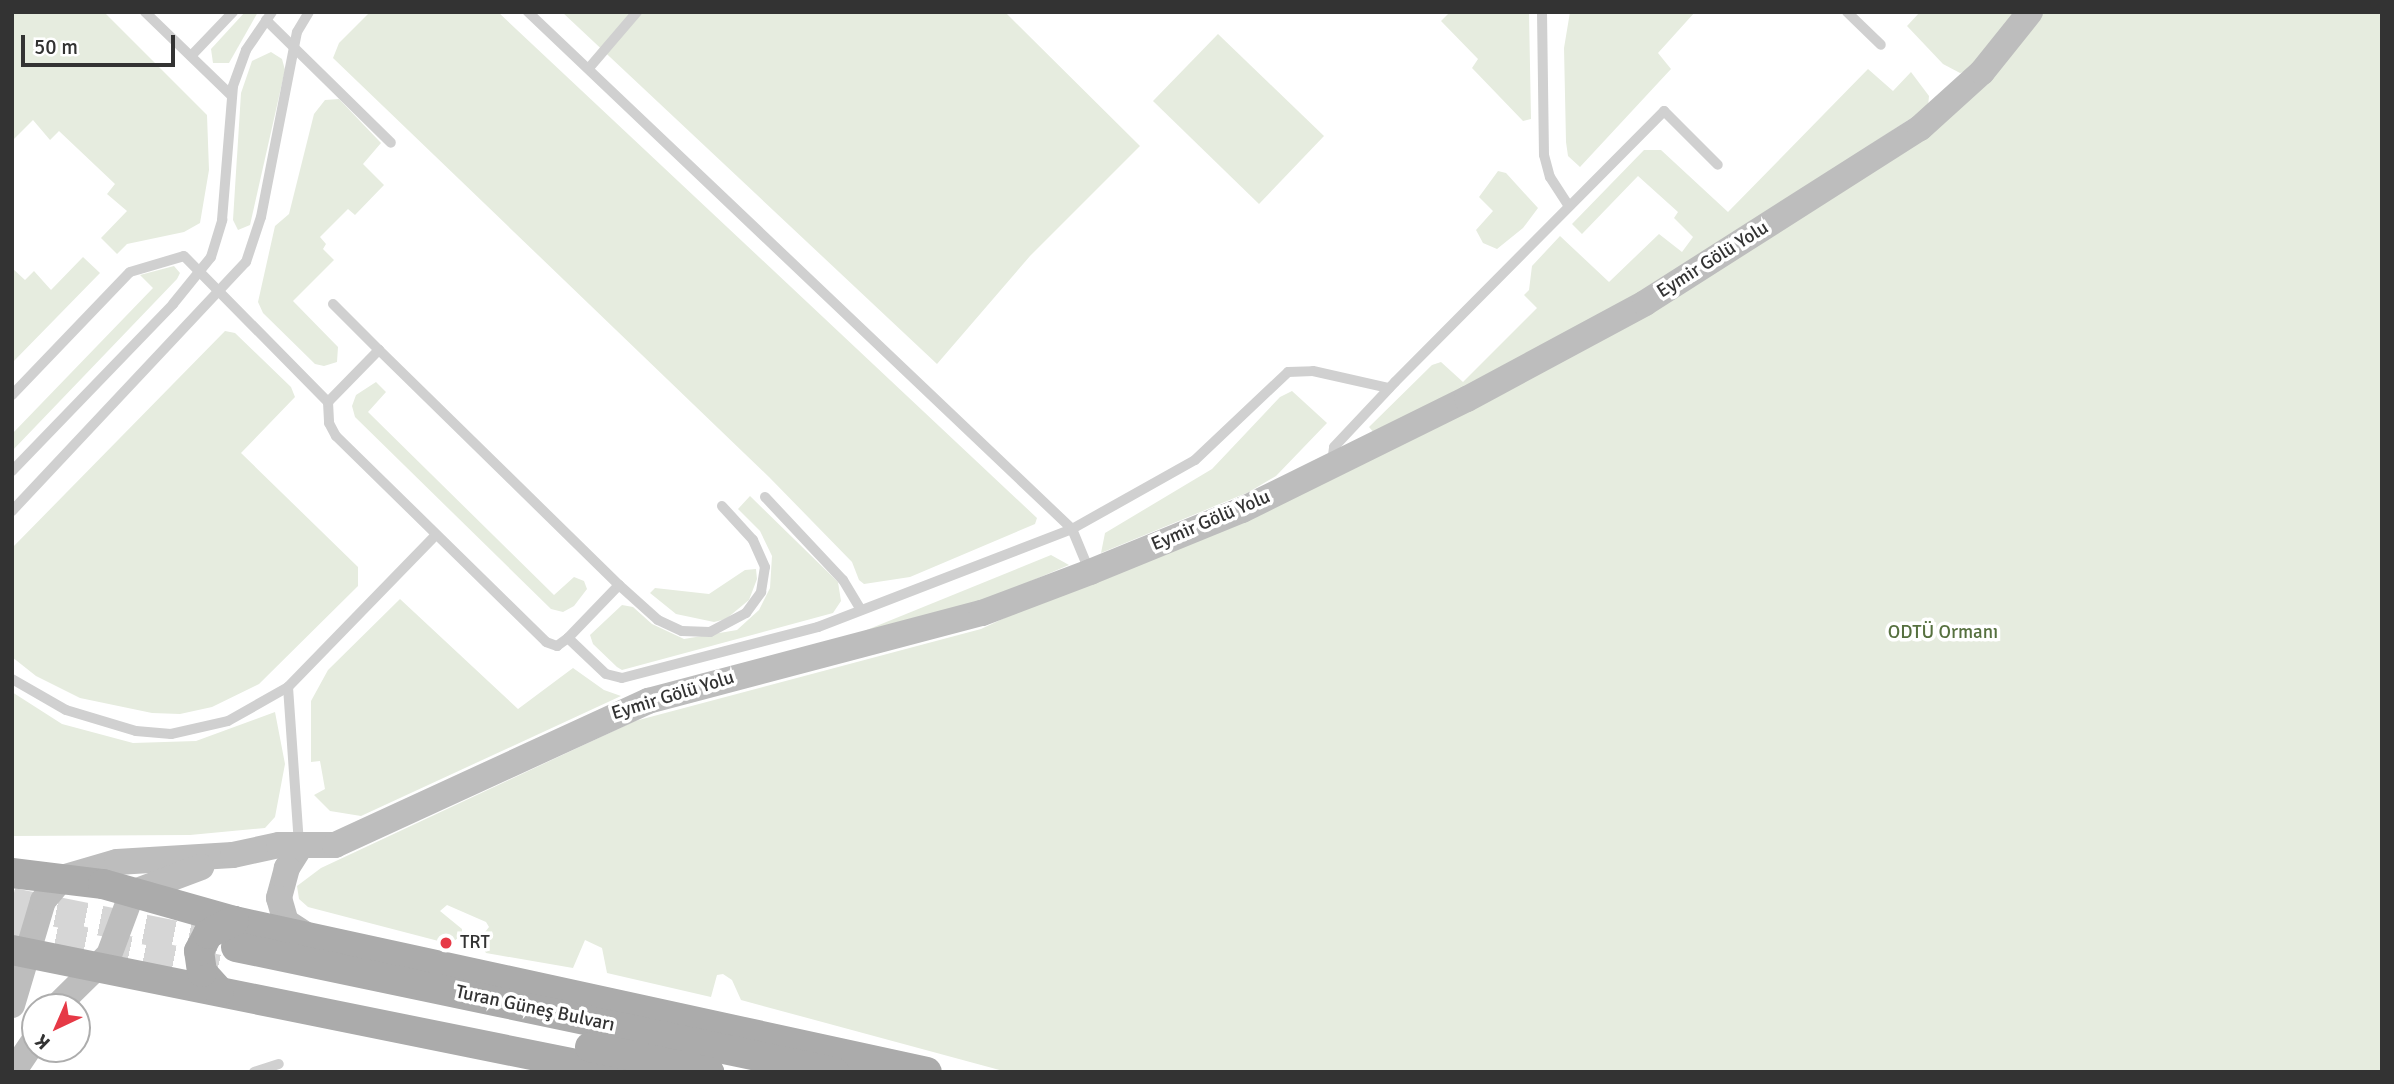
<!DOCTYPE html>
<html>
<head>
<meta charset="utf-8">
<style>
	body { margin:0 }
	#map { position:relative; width:2394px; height:1084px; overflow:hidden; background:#fff; font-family:Signika,sans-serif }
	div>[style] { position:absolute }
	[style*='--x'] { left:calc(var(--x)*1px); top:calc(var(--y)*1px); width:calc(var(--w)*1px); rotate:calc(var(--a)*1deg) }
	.green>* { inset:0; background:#e6ecdf }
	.primary-tunnel>* { height:30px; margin-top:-15px; transform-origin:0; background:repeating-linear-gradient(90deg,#d6d6d6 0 30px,transparent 0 45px) }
	.lane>* { height:10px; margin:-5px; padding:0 5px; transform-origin:5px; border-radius:5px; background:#d0d0d0 }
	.secondary>* { height:26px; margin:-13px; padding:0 13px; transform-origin:13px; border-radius:13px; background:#bdbdbd }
	.primary>* { height:30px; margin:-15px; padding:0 15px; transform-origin:15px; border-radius:15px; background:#ababab }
	.dots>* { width:19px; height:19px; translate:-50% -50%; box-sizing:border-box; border:4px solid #fff; border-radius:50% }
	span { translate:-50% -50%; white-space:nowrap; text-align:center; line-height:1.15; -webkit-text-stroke:7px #fff; paint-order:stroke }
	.street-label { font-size:19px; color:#333 }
	.park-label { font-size:19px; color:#56703f }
	.poi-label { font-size:19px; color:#333 }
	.left { translate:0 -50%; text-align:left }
	.frame { position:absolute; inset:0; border:14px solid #333; pointer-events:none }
	.north { position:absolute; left:21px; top:993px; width:70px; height:70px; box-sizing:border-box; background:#fff; border:2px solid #adadad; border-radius:50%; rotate:224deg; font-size:19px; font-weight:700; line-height:28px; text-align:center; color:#333 }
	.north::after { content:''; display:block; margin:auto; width:24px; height:32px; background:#e63946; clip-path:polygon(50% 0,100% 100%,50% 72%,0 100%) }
	.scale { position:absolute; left:21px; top:35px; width:154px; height:32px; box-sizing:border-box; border:4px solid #333; border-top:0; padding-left:9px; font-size:21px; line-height:24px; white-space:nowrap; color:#333; -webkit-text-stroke:5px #fff; paint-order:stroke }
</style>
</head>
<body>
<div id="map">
	<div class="green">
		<div style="clip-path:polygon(12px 12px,104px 12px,207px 115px,209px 170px,200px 223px,184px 232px,127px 244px,117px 254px,101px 238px,127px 211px,107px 194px,115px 184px,59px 131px,50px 140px,33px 120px,12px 141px)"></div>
		<div style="clip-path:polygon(245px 12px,258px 12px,229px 63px,213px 63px,211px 49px)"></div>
		<div style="clip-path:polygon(370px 12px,498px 12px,1037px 518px,1035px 524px,910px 577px,864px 584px,859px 580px,852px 562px,769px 477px,333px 58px,339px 43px)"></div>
		<div style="clip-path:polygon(562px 12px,1005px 12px,1140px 146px,1030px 256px,937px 364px)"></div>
		<div style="clip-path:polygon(1450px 12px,1529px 12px,1531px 119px,1523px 121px,1472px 68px,1478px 59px,1441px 21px)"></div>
		<div style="clip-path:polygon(1570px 12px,1695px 12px,1658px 53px,1671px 69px,1580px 167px,1568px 156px,1566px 142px,1564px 48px)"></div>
		<div style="clip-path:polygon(1920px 12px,2021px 12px,1977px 68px,1960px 73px,1943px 64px,1907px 26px)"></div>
		<div style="clip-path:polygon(2030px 12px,2382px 12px,2382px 1072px,1007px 1072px,741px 1000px,732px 980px,723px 974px,717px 975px,711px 997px,607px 973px,602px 948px,585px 940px,573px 968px,486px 953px,478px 941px,489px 927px,486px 922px,447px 905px,440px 911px,462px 929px,462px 935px,450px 944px,308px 907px,299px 899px,297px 886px,321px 868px,635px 721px,981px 629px,1331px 466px,1855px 171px)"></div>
		<div style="clip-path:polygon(1218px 34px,1324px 136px,1259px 204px,1153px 101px)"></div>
		<div style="clip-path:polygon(271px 52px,282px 59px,285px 70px,250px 225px,238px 230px,233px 220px,241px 93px,252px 61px)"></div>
		<div style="clip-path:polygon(1868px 69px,1893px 91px,1911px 72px,1929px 96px,1928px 107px,1634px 300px,1375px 434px,1369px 427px,1432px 365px,1441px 362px,1463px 382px,1537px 308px,1524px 295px,1529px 290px,1532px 266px,1560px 236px,1609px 282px,1659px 234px,1682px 252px,1693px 237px,1674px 218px,1678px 212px,1638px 176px,1582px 234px,1572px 224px,1644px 150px,1661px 150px,1728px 212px)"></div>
		<div style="clip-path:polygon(339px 99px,381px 143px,363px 164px,384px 185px,355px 215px,348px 209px,320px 237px,326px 244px,323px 249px,334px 260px,293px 301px,338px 347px,337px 362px,324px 366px,315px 364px,263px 313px,258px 302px,275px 226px,289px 214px,314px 114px,325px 100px)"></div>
		<div style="clip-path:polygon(1498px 171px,1506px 173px,1538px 208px,1523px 228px,1497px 249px,1483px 243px,1476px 230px,1493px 211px,1479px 197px)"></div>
		<div style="clip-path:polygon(83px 257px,100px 273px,12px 363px,12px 268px,25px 280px,34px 271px,51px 290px)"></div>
		<div style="clip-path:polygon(174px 266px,180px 273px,177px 279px,12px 451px,12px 434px,153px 288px,140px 275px)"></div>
		<div style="clip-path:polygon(225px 331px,235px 333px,291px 387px,295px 397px,241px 453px,358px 567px,358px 586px,259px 684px,212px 707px,180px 714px,152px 713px,80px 698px,36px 676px,12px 657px,12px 548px)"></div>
		<div style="clip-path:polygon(376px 382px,386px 392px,368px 412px,554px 595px,574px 577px,584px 581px,587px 589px,574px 606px,563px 612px,551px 609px,355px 417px,352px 406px,356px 395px)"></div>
		<div style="clip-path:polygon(1292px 391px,1327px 423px,1276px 476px,1249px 492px,1101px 553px,1105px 533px,1212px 469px,1280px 397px)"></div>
		<div style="clip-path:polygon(750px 496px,838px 582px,841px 601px,833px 613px,622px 670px,617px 667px,593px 644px,590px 635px,622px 605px,633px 607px,652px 624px,684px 639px,737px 630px,759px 610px,770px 588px,772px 556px,760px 531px,738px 509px)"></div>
		<div style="clip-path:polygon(1051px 555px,1069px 565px,967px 608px,842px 640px)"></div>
		<div style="clip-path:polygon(756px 569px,757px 579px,749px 600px,726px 619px,714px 622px,676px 614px,650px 593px,655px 588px,709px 594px,745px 570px)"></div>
		<div style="clip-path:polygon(400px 599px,518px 709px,573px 668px,604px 690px,621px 696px,361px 816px,330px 811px,314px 795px,325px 789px,320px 761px,311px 762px,311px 701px,328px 670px)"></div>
		<div style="clip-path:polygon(12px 692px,62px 724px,133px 743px,196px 741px,275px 712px,285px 764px,275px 817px,265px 828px,190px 835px,12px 836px)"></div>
	</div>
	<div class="primary-tunnel">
		<div style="--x:12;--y:903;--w:220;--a:11.3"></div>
		<div style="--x:12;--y:927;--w:223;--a:11.7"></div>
	</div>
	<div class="lane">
		<div style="--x:145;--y:12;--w:121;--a:44"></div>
		<div style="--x:528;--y:12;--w:750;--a:43.54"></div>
		<div style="--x:1072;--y:529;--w:44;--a:67.5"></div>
		<div style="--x:1542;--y:12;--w:143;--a:89.2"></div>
		<div style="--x:1544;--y:155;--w:23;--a:75"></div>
		<div style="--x:1550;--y:177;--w:33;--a:57"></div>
		<div style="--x:1847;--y:12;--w:47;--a:44.1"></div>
		<div style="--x:266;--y:20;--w:175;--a:44.5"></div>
		<div style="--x:191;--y:56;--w:61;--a:-46.3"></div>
		<div style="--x:589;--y:68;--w:74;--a:-49.4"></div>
		<div style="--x:333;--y:304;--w:65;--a:45"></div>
		<div style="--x:12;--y:395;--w:170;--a:-46.2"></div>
		<div style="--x:130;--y:272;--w:56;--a:-16.5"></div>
		<div style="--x:184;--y:256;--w:205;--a:45.4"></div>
		<div style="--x:328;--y:402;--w:21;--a:87"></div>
		<div style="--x:329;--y:423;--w:15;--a:62"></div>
		<div style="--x:336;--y:436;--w:294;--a:44.4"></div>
		<div style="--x:546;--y:642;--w:12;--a:20"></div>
		<div style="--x:557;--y:646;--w:14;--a:-36"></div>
		<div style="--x:568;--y:638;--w:52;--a:43.5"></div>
		<div style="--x:606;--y:674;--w:16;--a:14"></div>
		<div style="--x:622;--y:678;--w:203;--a:-14.6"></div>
		<div style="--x:818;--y:627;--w:272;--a:-21.1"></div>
		<div style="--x:1072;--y:529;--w:141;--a:-29.3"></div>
		<div style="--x:1195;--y:460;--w:128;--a:-43.4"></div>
		<div style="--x:1288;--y:372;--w:25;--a:-2"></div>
		<div style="--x:1313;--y:371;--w:78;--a:12.6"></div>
		<div style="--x:328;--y:402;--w:73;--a:-45.6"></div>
		<div style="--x:379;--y:350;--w:336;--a:44.4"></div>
		<div style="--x:619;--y:585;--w:74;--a:133.9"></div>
		<div style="--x:1332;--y:462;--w:15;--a:-82"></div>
		<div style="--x:1334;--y:447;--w:89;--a:-46.8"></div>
		<div style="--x:1395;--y:382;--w:382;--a:-45.2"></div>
		<div style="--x:1664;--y:111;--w:76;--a:45"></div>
		<div style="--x:12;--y:471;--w:232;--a:-46"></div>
		<div style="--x:173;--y:304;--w:60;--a:-51"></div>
		<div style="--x:211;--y:257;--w:39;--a:-73"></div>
		<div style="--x:222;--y:220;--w:134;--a:-85.3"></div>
		<div style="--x:233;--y:86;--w:38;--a:-70"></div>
		<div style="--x:246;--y:50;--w:46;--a:-55.6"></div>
		<div style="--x:765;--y:497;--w:114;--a:46.8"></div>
		<div style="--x:843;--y:580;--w:35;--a:59"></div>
		<div style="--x:12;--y:511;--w:342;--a:-46.8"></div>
		<div style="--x:246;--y:262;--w:47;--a:-71.6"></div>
		<div style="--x:261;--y:217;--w:188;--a:-79"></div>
		<div style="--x:297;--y:32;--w:23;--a:-59"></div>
		<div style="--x:619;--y:585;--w:52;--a:41.9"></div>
		<div style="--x:658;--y:620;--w:26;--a:25"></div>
		<div style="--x:682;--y:631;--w:28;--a:2"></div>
		<div style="--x:710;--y:632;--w:41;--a:-27.8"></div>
		<div style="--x:746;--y:613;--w:26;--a:-54"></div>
		<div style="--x:761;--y:592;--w:25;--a:-81"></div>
		<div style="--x:765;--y:567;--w:30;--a:-114"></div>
		<div style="--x:753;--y:540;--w:46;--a:-132.4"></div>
		<div style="--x:12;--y:679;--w:62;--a:29.9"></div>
		<div style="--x:66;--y:710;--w:73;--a:16.7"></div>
		<div style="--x:136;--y:731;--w:35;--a:5"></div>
		<div style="--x:171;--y:734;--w:58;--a:-12.8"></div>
		<div style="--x:228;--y:721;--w:69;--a:-29.5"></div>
		<div style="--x:288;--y:687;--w:212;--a:-45.8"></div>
		<div style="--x:288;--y:687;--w:156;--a:86"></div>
		<div style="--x:254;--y:1072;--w:26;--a:-18"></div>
	</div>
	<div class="secondary">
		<div style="--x:300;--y:847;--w:25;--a:122"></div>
		<div style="--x:287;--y:868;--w:31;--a:105"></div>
		<div style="--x:279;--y:898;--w:25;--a:74"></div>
		<div style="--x:286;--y:922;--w:27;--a:33"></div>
		<div style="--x:12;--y:1005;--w:109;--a:-73.4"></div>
		<div style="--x:43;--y:901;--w:30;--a:-50"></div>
		<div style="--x:62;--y:878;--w:57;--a:-16.2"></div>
		<div style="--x:117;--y:862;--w:116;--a:-3.5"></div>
		<div style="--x:233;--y:855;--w:47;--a:-12.3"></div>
		<div style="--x:279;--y:845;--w:56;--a:0"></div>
		<div style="--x:335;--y:845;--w:345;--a:-24.7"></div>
		<div style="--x:648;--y:701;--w:345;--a:-14.8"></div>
		<div style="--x:982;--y:613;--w:116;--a:-20.8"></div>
		<div style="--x:1090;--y:572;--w:164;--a:-22.2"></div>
		<div style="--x:1242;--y:510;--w:251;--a:-26.3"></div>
		<div style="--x:1467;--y:399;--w:202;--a:-28.3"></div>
		<div style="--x:1645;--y:303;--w:326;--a:-32.5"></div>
		<div style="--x:1920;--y:128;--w:84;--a:-42.1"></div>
		<div style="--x:1982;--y:72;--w:77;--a:-51.3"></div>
		<div style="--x:56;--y:1007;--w:74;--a:-44.5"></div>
		<div style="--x:109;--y:955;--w:66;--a:-69.6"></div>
		<div style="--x:132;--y:893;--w:74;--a:-20.6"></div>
		<div style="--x:13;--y:1072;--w:40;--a:-56"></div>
	</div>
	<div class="primary">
		<div style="--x:12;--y:873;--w:92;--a:6.9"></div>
		<div style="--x:103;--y:884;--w:136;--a:15.8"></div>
		<div style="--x:234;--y:921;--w:709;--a:12.29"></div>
		<div style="--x:236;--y:947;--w:611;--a:11.81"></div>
		<div style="--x:12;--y:950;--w:616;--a:11.42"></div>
		<div style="--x:219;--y:991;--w:25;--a:-132"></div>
		<div style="--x:202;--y:972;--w:21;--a:-98"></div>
		<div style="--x:199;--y:951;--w:19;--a:-62"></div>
		<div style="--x:208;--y:934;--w:29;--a:-27"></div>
		<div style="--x:590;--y:1047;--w:122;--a:11.9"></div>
	</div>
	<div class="dots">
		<div style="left:446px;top:943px;background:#e63946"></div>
	</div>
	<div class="street-label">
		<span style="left:1713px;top:260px;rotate:-32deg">Eymir Gölü Yolu</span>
		<span style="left:1211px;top:521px;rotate:-23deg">Eymir Gölü Yolu</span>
		<span style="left:673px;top:696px;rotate:-17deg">Eymir Gölü Yolu</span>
		<span style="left:535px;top:1009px;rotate:12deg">Turan Güneş Bulvarı</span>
	</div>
	<div class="park-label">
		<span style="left:1943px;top:633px">ODTÜ Ormanı</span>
	</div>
	<div class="poi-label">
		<span class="left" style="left:460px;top:943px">TRT</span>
	</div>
	<div class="frame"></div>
	<div class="north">K</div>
	<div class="scale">50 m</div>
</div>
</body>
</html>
